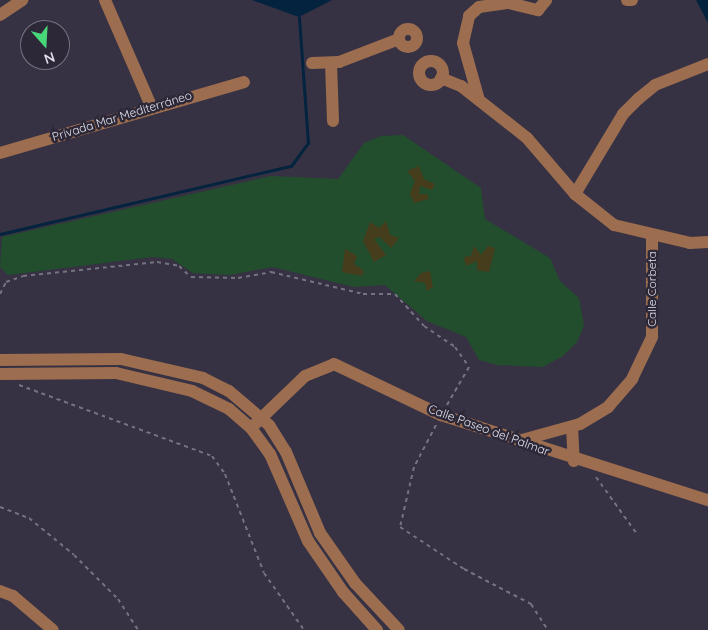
<!DOCTYPE html>
<html>
<head>
<meta charset="utf-8">
<style>
	body { margin:0 }
	#map { position:relative; width:708px; height:630px; overflow:hidden; background:#363243; font-family:Quicksand,sans-serif }
	div>[style] { position:absolute }
	[style*='--x'] { left:calc(var(--x)*1px); top:calc(var(--y)*1px); width:calc(var(--w)*1px); rotate:calc(var(--a)*1deg) }
	.green>* { inset:0; background:#224e2e }
	.sand>* { inset:0; background:#453d1c }
	.water>* { inset:0; background:#03233e }
	.stream>* { height:3px; margin:-1.5px; padding:0 1.5px; transform-origin:1.5px; border-radius:1.5px; background:#03233e }
	.path>* { height:2px; margin-top:-1px; transform-origin:0; background:repeating-linear-gradient(90deg,#757281 0 4px,transparent 0 8px) }
	.minor>* { height:12px; margin:-6px; padding:0 6px; transform-origin:6px; border-radius:6px; background:#9d6d50 }
	.minor>.ring { margin:-6px; padding:0; box-sizing:content-box; background:none; border:12px solid #9d6d50; border-radius:50% }
	span { translate:-50% -50%; white-space:nowrap; text-align:center; line-height:1.15; -webkit-text-stroke:5px #2c2838; paint-order:stroke }
	.street-label { font-size:12px; color:#e2e0eb }
	.north { position:absolute; left:20px; top:20px; width:50px; height:50px; box-sizing:border-box; background:#2c2838; border:1px solid #757280; border-radius:50%; rotate:161deg; font-size:14px; font-weight:700; line-height:20px; text-align:center; color:#e2e0eb }
	.north::after { content:''; display:block; margin:auto; width:18px; height:22px; background:#47d779; clip-path:polygon(50% 0,100% 100%,50% 72%,0 100%) }
</style>
</head>
<body>
<div id="map">
	<div class="green">
		<div style="clip-path:polygon(403px 135px,481px 188px,485px 219px,550px 258px,560px 281px,579px 298px,584px 326px,577px 342px,563px 356px,543px 367px,497px 365px,479px 360px,466px 337px,427px 321px,385px 285px,354px 287px,272px 267px,230px 275px,193px 273px,172px 259px,152px 257px,8px 275px,0 267px,2px 237px,271px 176px,338px 179px,364px 143px,381px 136px)"></div>
	</div>
	<div class="sand">
		<div style="clip-path:polygon(419px 166px,424px 179px,435px 184px,432px 190px,420px 186px,419px 194px,427px 194px,429px 199px,414px 203px,410px 194px,415px 181px,407px 171px)"></div>
		<div style="clip-path:polygon(386px 221px,390px 235px,399px 238px,391px 248px,380px 237px,374px 239px,386px 255px,374px 262px,363px 241px,370px 222px,379px 228px)"></div>
		<div style="clip-path:polygon(474px 246px,481px 255px,488px 246px,495px 248px,489px 272px,477px 270px,477px 261px,466px 266px,464px 257px,471px 256px)"></div>
		<div style="clip-path:polygon(345px 249px,357px 256px,354px 264px,364px 271px,362px 276px,342px 272px)"></div>
		<div style="clip-path:polygon(430px 271px,433px 287px,427px 291px,425px 283px,414px 281px,421px 273px)"></div>
	</div>
	<div class="water">
		<div style="clip-path:polygon(252px 0,332px 0,299px 17px)"></div>
		<div style="clip-path:polygon(696px 0,708px 0,708px 23px)"></div>
	</div>
	<div class="stream">
		<div style="--x:0;--y:234;--w:299;--a:-13.2"></div>
		<div style="--x:291;--y:166;--w:29;--a:-54"></div>
		<div style="--x:308;--y:143;--w:126;--a:-94.1"></div>
	</div>
	<div class="path">
		<div style="--x:0;--y:294;--w:13;--a:-63"></div>
		<div style="--x:6;--y:282;--w:18;--a:-19"></div>
		<div style="--x:23;--y:276;--w:135;--a:-6"></div>
		<div style="--x:157;--y:262;--w:22;--a:10"></div>
		<div style="--x:179;--y:266;--w:16;--a:43"></div>
		<div style="--x:191;--y:277;--w:47;--a:1.2"></div>
		<div style="--x:238;--y:278;--w:34;--a:-10"></div>
		<div style="--x:271;--y:272;--w:95;--a:13.4"></div>
		<div style="--x:363;--y:294;--w:32;--a:0"></div>
		<div style="--x:395;--y:294;--w:43;--a:47.8"></div>
		<div style="--x:424;--y:326;--w:37;--a:34"></div>
		<div style="--x:455;--y:347;--w:24;--a:55"></div>
		<div style="--x:469;--y:367;--w:44;--a:120.1"></div>
		<div style="--x:19;--y:385;--w:206;--a:20.2"></div>
		<div style="--x:212;--y:456;--w:22;--a:54"></div>
		<div style="--x:225;--y:474;--w:106;--a:68.5"></div>
		<div style="--x:264;--y:573;--w:70;--a:54.9"></div>
		<div style="--x:436;--y:425;--w:47;--a:117.6"></div>
		<div style="--x:414;--y:467;--w:62;--a:103.1"></div>
		<div style="--x:400;--y:527;--w:77;--a:33.3"></div>
		<div style="--x:464;--y:569;--w:76;--a:27.6"></div>
		<div style="--x:531;--y:604;--w:31;--a:57"></div>
		<div style="--x:596;--y:477;--w:70;--a:54.3"></div>
		<div style="--x:0;--y:507;--w:31;--a:21"></div>
		<div style="--x:29;--y:518;--w:58;--a:39.4"></div>
		<div style="--x:74;--y:555;--w:62;--a:45"></div>
		<div style="--x:118;--y:599;--w:37;--a:57"></div>
	</div>
	<div class="minor">
		<div style="--x:105;--y:0;--w:116;--a:66.5"></div>
		<div style="--x:627;--y:0;--w:5;--a:0"></div>
		<div style="--x:0;--y:15;--w:27;--a:-34"></div>
		<div class="ring" style="left:399px;top:29px;width:6px;height:6px"></div>
		<div class="ring" style="left:419px;top:61px;width:12px;height:12px"></div>
		<div style="--x:312;--y:63;--w:27;--a:-2"></div>
		<div style="--x:339;--y:62;--w:64;--a:-21"></div>
		<div style="--x:331;--y:63;--w:58;--a:88"></div>
		<div style="--x:441;--y:78;--w:22;--a:22"></div>
		<div style="--x:461;--y:86;--w:84;--a:38.2"></div>
		<div style="--x:527;--y:138;--w:74;--a:49.4"></div>
		<div style="--x:575;--y:194;--w:50;--a:38.5"></div>
		<div style="--x:614;--y:225;--w:78;--a:13.3"></div>
		<div style="--x:690;--y:243;--w:18;--a:-3"></div>
		<div style="--x:479;--y:100;--w:59;--a:-105.7"></div>
		<div style="--x:463;--y:43;--w:28;--a:-77"></div>
		<div style="--x:469;--y:16;--w:13;--a:-42"></div>
		<div style="--x:479;--y:7;--w:30;--a:-8"></div>
		<div style="--x:509;--y:3;--w:30;--a:14"></div>
		<div style="--x:538;--y:10;--w:13;--a:-51"></div>
		<div style="--x:0;--y:153;--w:254;--a:-16.2"></div>
		<div style="--x:575;--y:194;--w:93;--a:-59"></div>
		<div style="--x:623;--y:114;--w:21;--a:-45"></div>
		<div style="--x:638;--y:99;--w:22;--a:-39"></div>
		<div style="--x:655;--y:85;--w:57;--a:-21.6"></div>
		<div style="--x:0;--y:360;--w:121;--a:-0.5"></div>
		<div style="--x:121;--y:359;--w:84;--a:13"></div>
		<div style="--x:203;--y:378;--w:29;--a:27"></div>
		<div style="--x:229;--y:391;--w:52;--a:40.4"></div>
		<div style="--x:269;--y:425;--w:32;--a:58"></div>
		<div style="--x:286;--y:452;--w:88;--a:67.2"></div>
		<div style="--x:320;--y:533;--w:61;--a:55"></div>
		<div style="--x:355;--y:583;--w:64;--a:46.9"></div>
		<div style="--x:0;--y:374;--w:116;--a:-0.5"></div>
		<div style="--x:116;--y:373;--w:78;--a:13.3"></div>
		<div style="--x:192;--y:391;--w:41;--a:25.9"></div>
		<div style="--x:229;--y:409;--w:29;--a:41"></div>
		<div style="--x:251;--y:428;--w:32;--a:54"></div>
		<div style="--x:270;--y:454;--w:95;--a:66.4"></div>
		<div style="--x:308;--y:541;--w:62;--a:55.5"></div>
		<div style="--x:343;--y:592;--w:51;--a:48.2"></div>
		<div style="--x:572;--y:427;--w:34;--a:87"></div>
		<div style="--x:251;--y:428;--w:75;--a:-43.9"></div>
		<div style="--x:305;--y:376;--w:31;--a:-22"></div>
		<div style="--x:334;--y:364;--w:119;--a:25.5"></div>
		<div style="--x:441;--y:415;--w:280;--a:17.7"></div>
		<div style="--x:522;--y:440;--w:60;--a:-15.4"></div>
		<div style="--x:580;--y:424;--w:33;--a:-31"></div>
		<div style="--x:608;--y:407;--w:37;--a:-49"></div>
		<div style="--x:632;--y:379;--w:47;--a:-64.5"></div>
		<div style="--x:652;--y:337;--w:101;--a:-90"></div>
		<div style="--x:0;--y:591;--w:14;--a:21"></div>
		<div style="--x:13;--y:596;--w:52;--a:40.4"></div>
	</div>
	<div class="street-label">
		<span style="left:122px;top:116px;rotate:-17deg">Privada Mar Mediterráneo</span>
		<span style="left:652px;top:289px;rotate:-90deg">Calle Corbeta</span>
		<span style="left:489px;top:430px;rotate:20deg">Calle Paseo del Palmar</span>
	</div>
	<div class="north">N</div>
</div>
</body>
</html>
